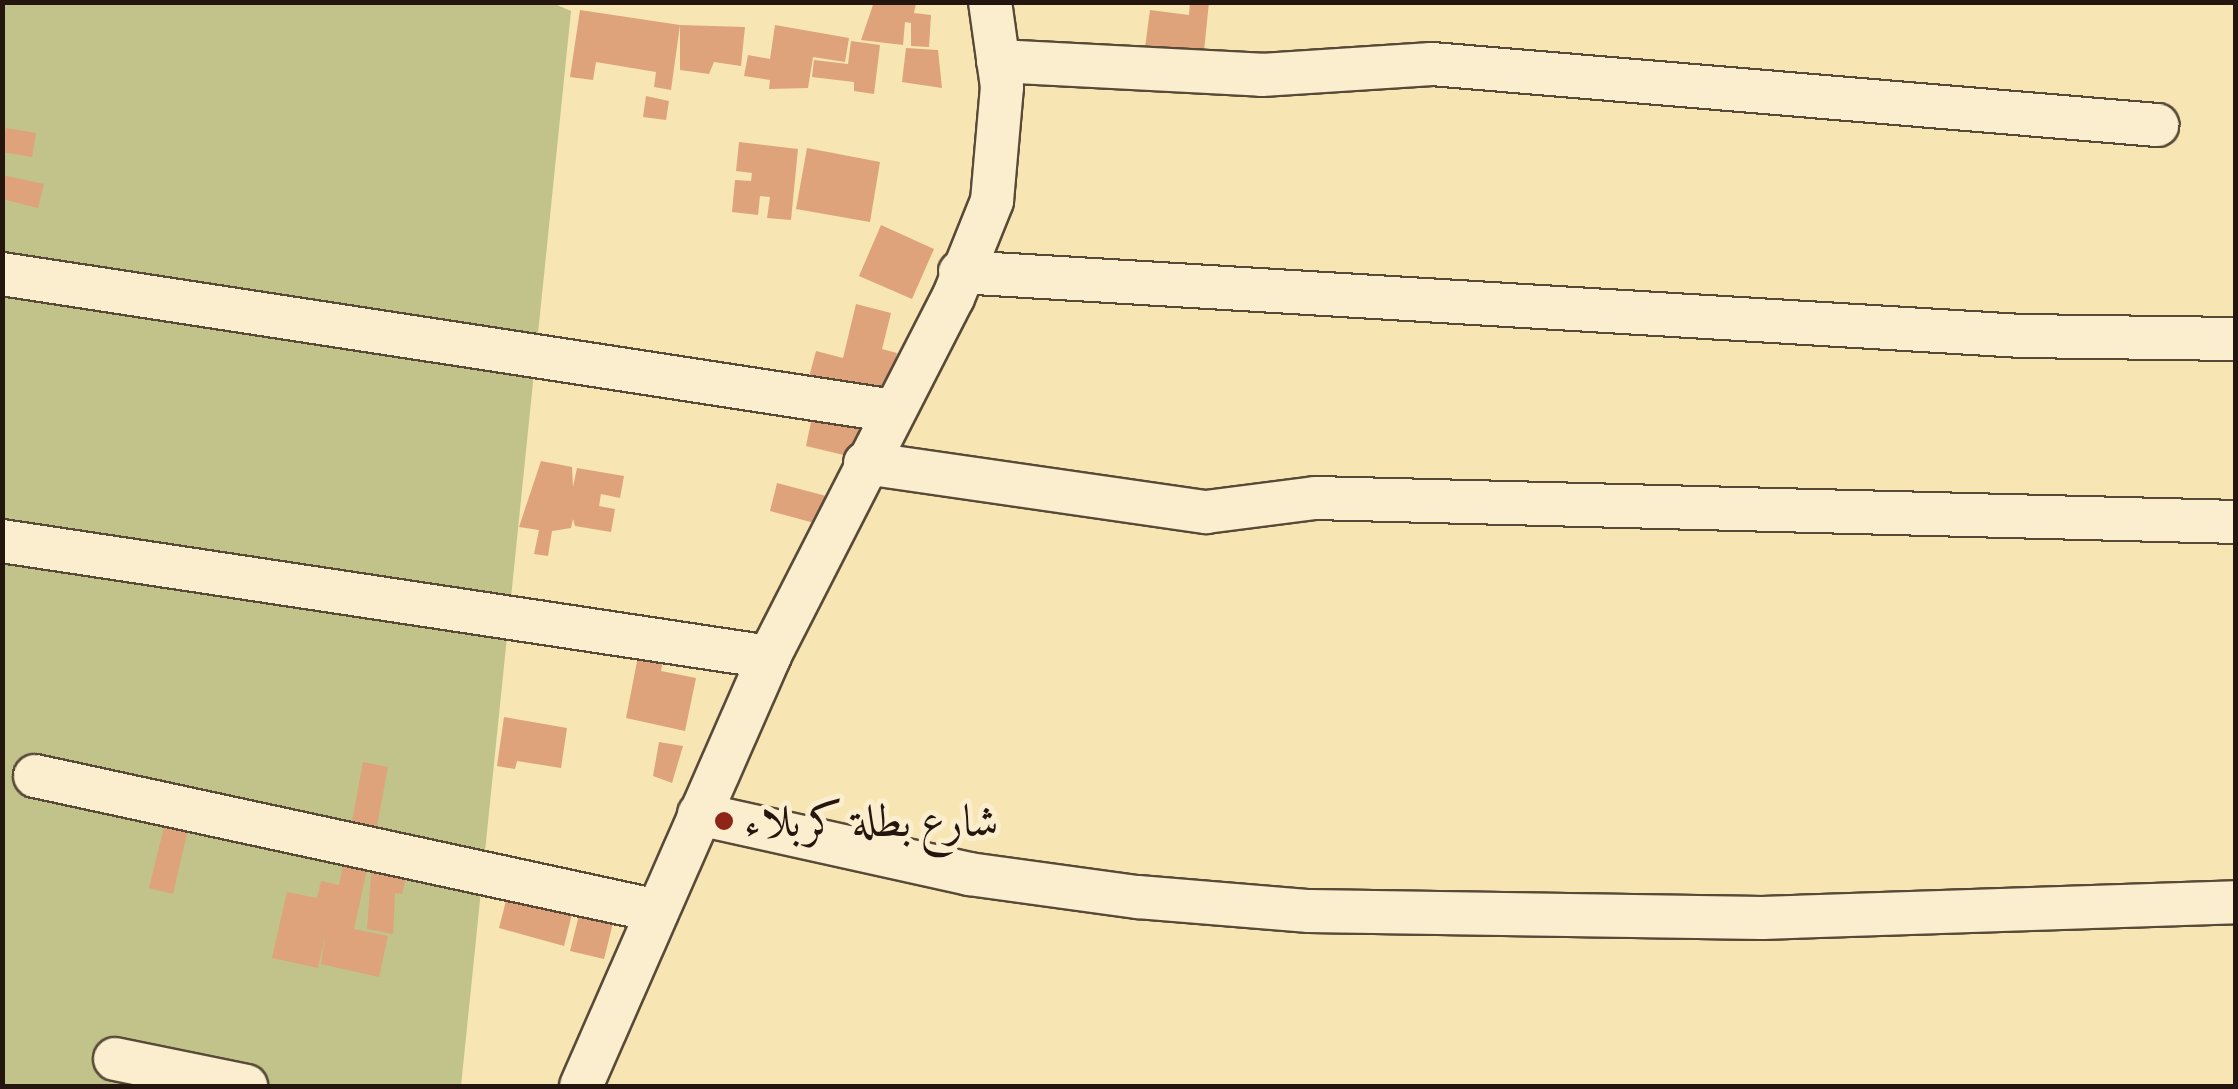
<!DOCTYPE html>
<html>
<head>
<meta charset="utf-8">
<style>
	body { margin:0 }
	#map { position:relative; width:2238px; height:1089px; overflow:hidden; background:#f7e5b4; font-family:"EB Garamond",Amiri,serif }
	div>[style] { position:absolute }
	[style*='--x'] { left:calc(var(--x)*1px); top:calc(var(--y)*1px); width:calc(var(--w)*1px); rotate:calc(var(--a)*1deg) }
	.green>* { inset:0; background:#c1c38a }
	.building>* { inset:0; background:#dea37b }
	.roads { filter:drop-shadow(2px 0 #594a38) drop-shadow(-2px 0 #594a38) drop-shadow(0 2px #594a38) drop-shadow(0 -2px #594a38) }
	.minor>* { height:42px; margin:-21px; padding:0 21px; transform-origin:21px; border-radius:21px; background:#faeece }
	.dots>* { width:28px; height:28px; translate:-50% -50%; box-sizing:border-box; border:5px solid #faeece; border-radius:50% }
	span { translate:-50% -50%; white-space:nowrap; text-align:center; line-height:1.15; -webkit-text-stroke:10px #faeece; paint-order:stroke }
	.poi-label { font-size:45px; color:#24160e }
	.left { translate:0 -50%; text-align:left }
	.frame { position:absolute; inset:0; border:5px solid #24160e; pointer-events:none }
</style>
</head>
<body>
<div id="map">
	<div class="green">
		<div style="clip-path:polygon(550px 2px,571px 11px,461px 1086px,3px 1086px,2px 3px)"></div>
	</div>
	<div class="building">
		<div style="clip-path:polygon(874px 2px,916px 3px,914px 13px,931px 15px,929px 47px,911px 46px,911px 23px,905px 22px,903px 45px,861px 40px)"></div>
		<div style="clip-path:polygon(1190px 2px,1209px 2px,1203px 61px,1144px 55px,1150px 10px,1189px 15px)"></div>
		<div style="clip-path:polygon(580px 10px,680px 25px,671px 90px,654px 87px,656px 72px,596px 62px,593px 80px,570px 77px)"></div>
		<div style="clip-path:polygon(680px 25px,745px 27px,741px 66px,714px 62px,709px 74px,680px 70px)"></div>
		<div style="clip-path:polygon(775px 25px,849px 38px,845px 62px,813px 57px,808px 88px,769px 89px,770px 80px,744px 76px,748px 55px,770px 59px)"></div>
		<div style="clip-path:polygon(851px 41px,880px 45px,874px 94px,854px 91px,854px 82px,812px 77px,814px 60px,848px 64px)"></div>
		<div style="clip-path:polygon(906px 48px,938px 50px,942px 88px,902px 82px)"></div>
		<div style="clip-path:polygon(646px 96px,669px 101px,666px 120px,643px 117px)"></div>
		<div style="clip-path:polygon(6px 128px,36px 133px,32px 157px,2px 152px)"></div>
		<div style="clip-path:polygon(739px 142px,798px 149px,791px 220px,767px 218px,770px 197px,760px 196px,758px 215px,732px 212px,735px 180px,751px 181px,752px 173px,736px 171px)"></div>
		<div style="clip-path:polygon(807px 148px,880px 162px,870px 222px,796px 209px)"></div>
		<div style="clip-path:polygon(2px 175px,44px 184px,38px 208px,2px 199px)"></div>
		<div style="clip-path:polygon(881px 225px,934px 249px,912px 299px,859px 276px)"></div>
		<div style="clip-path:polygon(856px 304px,891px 313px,882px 349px,897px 353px,887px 396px,809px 377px,816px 351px,843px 358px)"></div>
		<div style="clip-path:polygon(812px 417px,859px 429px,852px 457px,806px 446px)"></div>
		<div style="clip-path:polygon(541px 461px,572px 467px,573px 487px,577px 468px,624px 476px,620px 498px,601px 494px,599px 506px,615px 509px,611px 532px,575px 526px,573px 519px,571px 528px,552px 531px,548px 556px,534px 554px,539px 530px,519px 527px)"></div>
		<div style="clip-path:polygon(777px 483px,826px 496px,818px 524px,770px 511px)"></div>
		<div style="clip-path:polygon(641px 641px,666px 646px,661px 671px,696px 678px,685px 731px,626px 718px)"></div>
		<div style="clip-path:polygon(504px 717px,567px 728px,561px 768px,517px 761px,515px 769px,497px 766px)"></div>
		<div style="clip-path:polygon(659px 742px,683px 746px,672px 783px,653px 776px)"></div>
		<div style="clip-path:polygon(363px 762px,388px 767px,377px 826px,352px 822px)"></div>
		<div style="clip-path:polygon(166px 819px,189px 825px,173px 894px,149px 888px)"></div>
		<div style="clip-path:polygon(345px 855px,369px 860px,354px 929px,388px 936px,379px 977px,321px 964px,325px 936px,318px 968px,272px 958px,287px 892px,317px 898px,321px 881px,339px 885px)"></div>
		<div style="clip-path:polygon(372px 863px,406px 878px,402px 894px,395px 893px,393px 934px,367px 929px)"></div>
		<div style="clip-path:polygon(509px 889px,574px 906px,564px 946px,499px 928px)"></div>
		<div style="clip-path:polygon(582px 903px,616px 911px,604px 959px,570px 951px)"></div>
	</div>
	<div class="roads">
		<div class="minor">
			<div style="--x:998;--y:61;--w:264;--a:3"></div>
			<div style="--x:1262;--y:75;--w:170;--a:-3.7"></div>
			<div style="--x:1432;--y:64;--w:728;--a:4.81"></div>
			<div style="--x:960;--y:272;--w:1063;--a:3.45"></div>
			<div style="--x:2021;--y:336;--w:215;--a:0.8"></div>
			<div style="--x:2;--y:274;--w:901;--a:8.74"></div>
			<div style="--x:865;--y:463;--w:345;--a:8.2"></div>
			<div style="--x:1206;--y:512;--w:110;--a:-7.3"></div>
			<div style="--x:1315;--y:498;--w:921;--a:1.49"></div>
			<div style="--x:2;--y:541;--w:776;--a:8.6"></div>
			<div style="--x:35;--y:776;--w:637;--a:12.23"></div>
			<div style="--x:699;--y:814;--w:277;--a:12.5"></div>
			<div style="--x:969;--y:874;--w:171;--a:7.8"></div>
			<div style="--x:1138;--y:897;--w:172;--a:4.7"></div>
			<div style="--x:1309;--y:911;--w:453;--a:0.9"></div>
			<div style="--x:1762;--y:918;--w:474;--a:-1.9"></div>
			<div style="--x:115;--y:1059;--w:134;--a:11.6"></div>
			<div style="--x:581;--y:1086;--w:468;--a:-66.3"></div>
			<div style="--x:769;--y:657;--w:403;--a:-62.9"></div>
			<div style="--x:953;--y:298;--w:105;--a:-68.1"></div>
			<div style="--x:992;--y:201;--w:114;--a:-85"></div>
			<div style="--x:1002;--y:87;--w:86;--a:-98"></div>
		</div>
	</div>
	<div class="dots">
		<div style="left:724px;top:821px;background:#8f2418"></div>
	</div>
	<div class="poi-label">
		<span class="left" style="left:744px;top:821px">شارع بطلة كربلاء</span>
	</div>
	<div class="frame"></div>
</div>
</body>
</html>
